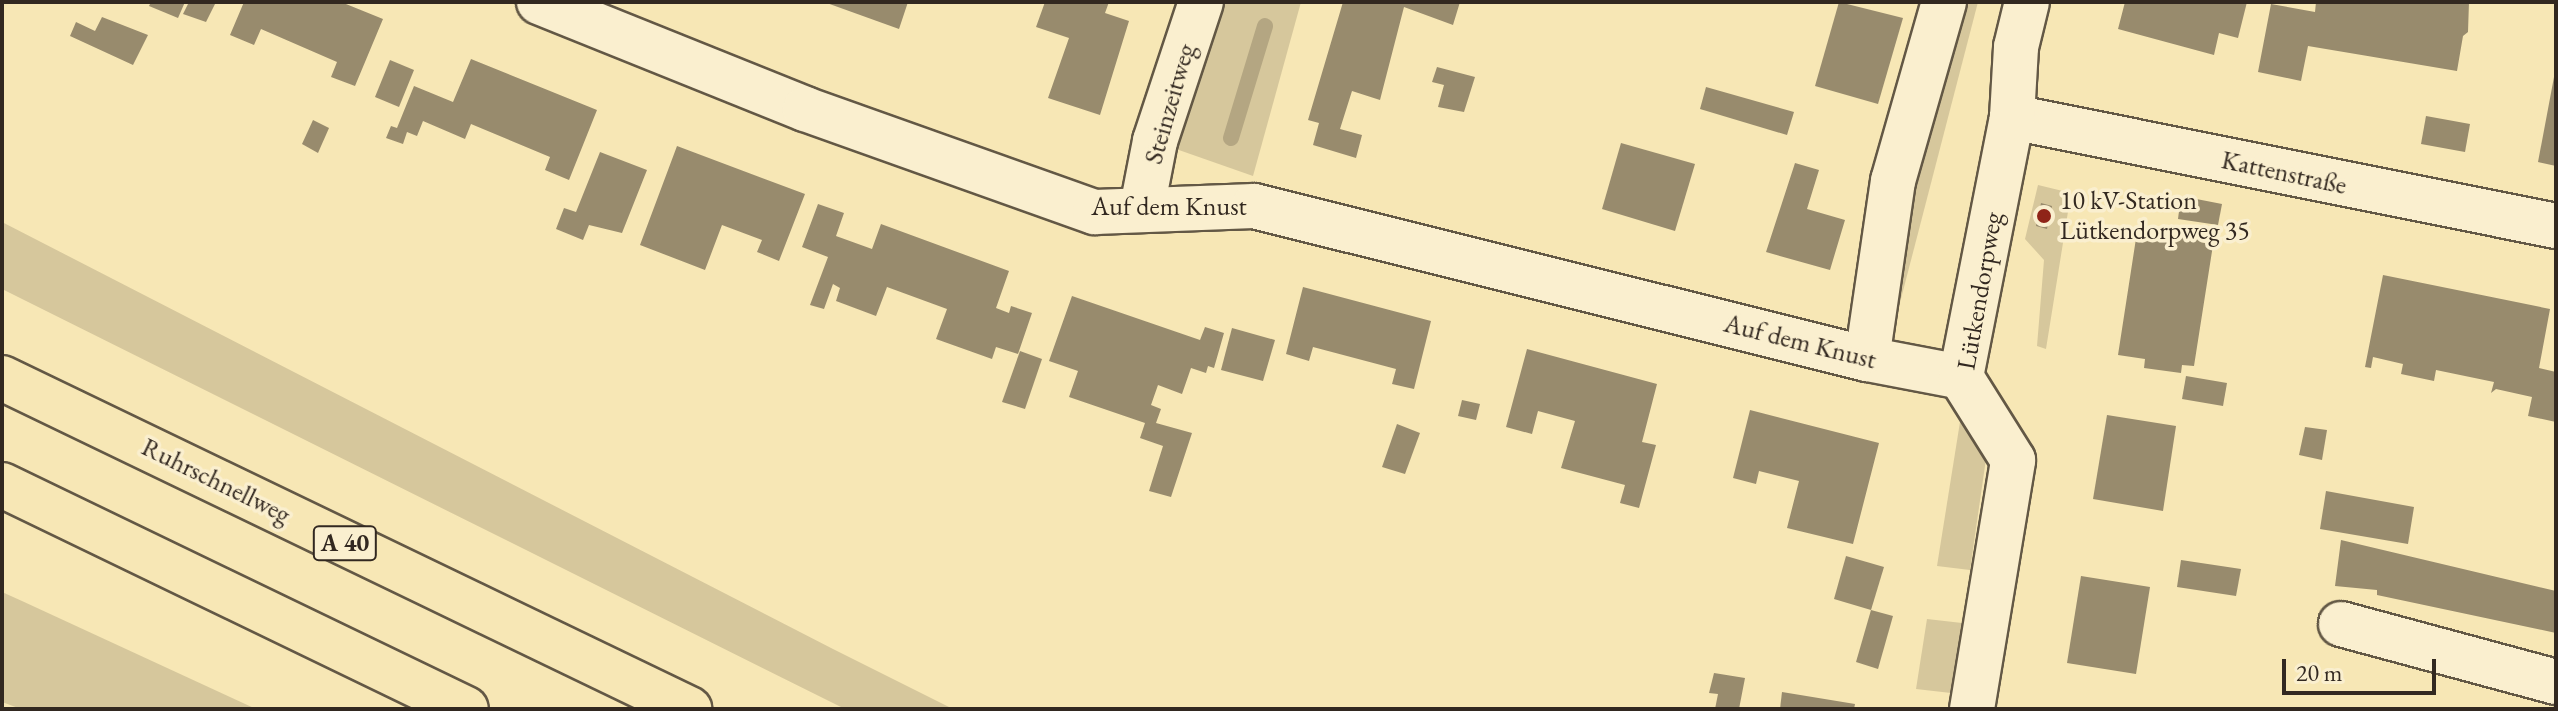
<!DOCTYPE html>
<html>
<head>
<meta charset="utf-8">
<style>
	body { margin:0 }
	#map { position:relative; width:2558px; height:711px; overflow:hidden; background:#f7e7b5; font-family:"EB Garamond",serif }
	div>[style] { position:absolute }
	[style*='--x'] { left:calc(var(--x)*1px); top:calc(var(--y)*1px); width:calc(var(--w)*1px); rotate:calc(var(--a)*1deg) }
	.green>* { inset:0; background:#d6c79c }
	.stream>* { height:16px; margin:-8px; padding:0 8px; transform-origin:8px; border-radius:8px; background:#b4a682 }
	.building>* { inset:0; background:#988b6d }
	.roads { filter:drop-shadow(2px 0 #635845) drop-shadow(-2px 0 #635845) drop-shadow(0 2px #635845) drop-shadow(0 -2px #635845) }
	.minor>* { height:44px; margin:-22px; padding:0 22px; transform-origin:22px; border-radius:22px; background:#faefcf }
	.highway>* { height:44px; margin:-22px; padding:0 22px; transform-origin:22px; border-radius:22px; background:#f7e7b5 }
	.dots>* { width:22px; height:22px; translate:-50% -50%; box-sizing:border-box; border:4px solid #faefcf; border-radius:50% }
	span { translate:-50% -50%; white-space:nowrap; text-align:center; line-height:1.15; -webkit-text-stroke:7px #faefcf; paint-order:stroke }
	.shield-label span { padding:2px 6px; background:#faefcf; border:2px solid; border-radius:6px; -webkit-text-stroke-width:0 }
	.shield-label { font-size:24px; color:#322820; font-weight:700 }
	.street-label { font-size:26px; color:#322820 }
	.poi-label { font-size:26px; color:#322820 }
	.left { translate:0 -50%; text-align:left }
	.frame { position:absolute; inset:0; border:4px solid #322820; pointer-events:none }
	.scale { position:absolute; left:2282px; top:659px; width:154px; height:36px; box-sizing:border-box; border:4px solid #322820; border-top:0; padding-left:10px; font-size:24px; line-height:28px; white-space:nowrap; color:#322820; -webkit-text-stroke:6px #faefcf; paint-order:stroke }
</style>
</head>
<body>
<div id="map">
	<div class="green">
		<div style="clip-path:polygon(1218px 2px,1301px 2px,1253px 176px,1176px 149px)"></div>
		<div style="clip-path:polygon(1959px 2px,1978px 2px,1896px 318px,1888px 319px,1905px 192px)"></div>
		<div style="clip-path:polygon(2038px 185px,2071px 193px,2046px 349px,2037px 346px,2044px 260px,2025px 239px)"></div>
		<div style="clip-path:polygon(2px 222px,833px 649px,953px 709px,845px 709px,2px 289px)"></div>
		<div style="clip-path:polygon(1960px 422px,1987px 452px,1970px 570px,1937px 566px)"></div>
		<div style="clip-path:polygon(2px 592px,22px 601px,256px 709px,21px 709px,2px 702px)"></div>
		<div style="clip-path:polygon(1927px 619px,1962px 623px,1951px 693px,1916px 689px)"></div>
	</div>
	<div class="stream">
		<div style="--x:1231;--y:138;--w:117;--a:-73.1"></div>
	</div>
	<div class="building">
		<div style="clip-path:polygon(151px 2px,185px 2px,178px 18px,149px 6px)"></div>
		<div style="clip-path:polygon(189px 2px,216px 2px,206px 22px,183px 14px)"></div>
		<div style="clip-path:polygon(244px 2px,341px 2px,383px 19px,355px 86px,331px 77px,337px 62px,261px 29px,254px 45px,230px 35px)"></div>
		<div style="clip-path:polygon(824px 2px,908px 2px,899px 29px)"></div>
		<div style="clip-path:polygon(1045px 2px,1109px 2px,1105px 13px,1129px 21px,1100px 115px,1048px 98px,1069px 38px,1036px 27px)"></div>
		<div style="clip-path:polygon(1343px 2px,1460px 2px,1453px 25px,1404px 7px,1380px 100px,1352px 91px,1340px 129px,1362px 135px,1356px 158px,1313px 145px,1319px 123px,1308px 120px)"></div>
		<div style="clip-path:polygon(1839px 2px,1903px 18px,1878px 104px,1815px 86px)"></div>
		<div style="clip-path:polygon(2125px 2px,2247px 2px,2238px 38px,2219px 33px,2214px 55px,2118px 29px)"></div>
		<div style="clip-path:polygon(2316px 2px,2469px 2px,2468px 32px,2463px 36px,2457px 71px,2308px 46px,2301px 81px,2258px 72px,2271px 4px,2315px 12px)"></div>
		<div style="clip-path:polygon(102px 17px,148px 35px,133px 65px,70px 36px,76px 22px,95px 31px)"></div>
		<div style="clip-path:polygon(471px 59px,597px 110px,569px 180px,545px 170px,550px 157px,471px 124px,465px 139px,423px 121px,417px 136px,407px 132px,403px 144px,386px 138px,391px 126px,397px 128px,414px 86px,453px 102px)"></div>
		<div style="clip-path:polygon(390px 60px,414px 70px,399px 107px,375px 97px)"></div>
		<div style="clip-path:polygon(1437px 67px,1475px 77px,1464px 112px,1438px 107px,1444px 85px,1432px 82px)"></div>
		<div style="clip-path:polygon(2554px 77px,2556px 77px,2556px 166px,2538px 162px)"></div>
		<div style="clip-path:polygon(1706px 87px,1794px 112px,1787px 135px,1700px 109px)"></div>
		<div style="clip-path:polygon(2426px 116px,2470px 124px,2465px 152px,2421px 144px)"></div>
		<div style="clip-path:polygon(313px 120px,329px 128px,318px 153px,302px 144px)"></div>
		<div style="clip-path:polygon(1621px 143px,1695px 164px,1675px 231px,1602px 209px)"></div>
		<div style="clip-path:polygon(677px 146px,805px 194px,779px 261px,757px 252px,762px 240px,722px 225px,705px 270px,640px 245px)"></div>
		<div style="clip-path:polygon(600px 152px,647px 170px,622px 233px,589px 225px,583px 240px,556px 229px,564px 208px,576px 212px)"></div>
		<div style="clip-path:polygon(1795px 163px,1819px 170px,1807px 209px,1845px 220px,1830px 270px,1766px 252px)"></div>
		<div style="clip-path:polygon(2181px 196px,2222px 204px,2218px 225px,2178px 219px)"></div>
		<div style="clip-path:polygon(2041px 203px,2052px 206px,2047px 229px,2036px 226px)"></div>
		<div style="clip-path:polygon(818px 204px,844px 213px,836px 236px,872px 249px,881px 224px,1009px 271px,996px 308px,1009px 313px,1011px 306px,1032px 313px,1018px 354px,996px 347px,992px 359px,936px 339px,947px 309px,887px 287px,876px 316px,836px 301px,840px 288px,833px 284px,824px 309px,810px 305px,828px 257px,802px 247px)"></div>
		<div style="clip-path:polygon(2166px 227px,2202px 233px,2201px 242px,2213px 245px,2194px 366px,2182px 365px,2181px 373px,2144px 368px,2145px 359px,2118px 355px,2137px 232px,2165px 237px)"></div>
		<div style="clip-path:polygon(2383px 275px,2550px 309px,2539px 368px,2556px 372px,2556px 422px,2528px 416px,2532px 397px,2496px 389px,2491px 393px,2494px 382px,2436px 370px,2434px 381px,2401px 374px,2403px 364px,2373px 357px,2371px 368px,2365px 367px)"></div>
		<div style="clip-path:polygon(1303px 287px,1431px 321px,1414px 389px,1392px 384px,1396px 369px,1313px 347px,1309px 361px,1286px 354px)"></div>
		<div style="clip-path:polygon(1072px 296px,1200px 340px,1205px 327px,1224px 333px,1214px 368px,1208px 366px,1206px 373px,1191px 368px,1182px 394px,1158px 385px,1151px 405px,1161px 409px,1156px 423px,1192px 433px,1171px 497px,1149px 491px,1163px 446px,1140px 438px,1145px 423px,1069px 397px,1078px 371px,1049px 361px)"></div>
		<div style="clip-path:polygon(1232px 328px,1275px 340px,1263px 381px,1221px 370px)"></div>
		<div style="clip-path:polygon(1527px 349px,1657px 384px,1642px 442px,1656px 445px,1639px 508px,1620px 503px,1625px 485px,1561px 468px,1575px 421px,1538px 411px,1532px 434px,1506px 427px)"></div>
		<div style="clip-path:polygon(1020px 351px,1042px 359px,1025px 409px,1002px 402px)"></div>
		<div style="clip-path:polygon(2186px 376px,2227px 383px,2223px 406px,2182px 399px)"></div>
		<div style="clip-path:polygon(1462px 400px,1480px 404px,1476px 420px,1458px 416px)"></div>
		<div style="clip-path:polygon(1750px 410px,1879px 443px,1853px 544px,1787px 528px,1799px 481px,1759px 471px,1756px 484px,1733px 478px)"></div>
		<div style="clip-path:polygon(2107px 415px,2176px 426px,2163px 511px,2093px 499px)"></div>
		<div style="clip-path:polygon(1397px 424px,1420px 433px,1405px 474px,1382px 467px)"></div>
		<div style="clip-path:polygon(2305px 427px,2327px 430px,2322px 460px,2299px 455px)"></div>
		<div style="clip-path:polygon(2326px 491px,2414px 507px,2408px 544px,2320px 529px)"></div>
		<div style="clip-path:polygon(2341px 540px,2556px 591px,2556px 633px,2377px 595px,2377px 590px,2335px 586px)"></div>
		<div style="clip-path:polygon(1846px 556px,1884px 567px,1871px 610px,1834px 599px)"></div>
		<div style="clip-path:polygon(2181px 560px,2241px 569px,2236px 596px,2177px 587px)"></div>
		<div style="clip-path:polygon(2081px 576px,2150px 587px,2136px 674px,2067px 663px)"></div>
		<div style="clip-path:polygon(1871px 610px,1893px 616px,1878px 669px,1856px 662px)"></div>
		<div style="clip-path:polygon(1714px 673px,1745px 678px,1739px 709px,1715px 709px,1718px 694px,1709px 693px)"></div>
		<div style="clip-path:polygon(1782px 692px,1855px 704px,1854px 709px,1780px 709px)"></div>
	</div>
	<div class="roads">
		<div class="minor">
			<div style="--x:539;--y:2;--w:287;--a:21.9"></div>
			<div style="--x:805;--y:109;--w:308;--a:19.6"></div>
			<div style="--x:1095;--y:212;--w:159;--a:-2.2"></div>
			<div style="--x:1254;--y:206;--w:632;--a:14.01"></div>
			<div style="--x:1867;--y:359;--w:96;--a:10.8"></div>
			<div style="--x:2012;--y:117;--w:555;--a:11.33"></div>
			<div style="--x:1142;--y:208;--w:68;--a:-79"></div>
			<div style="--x:1155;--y:141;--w:146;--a:-71.7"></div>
			<div style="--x:1867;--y:359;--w:180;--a:-81.7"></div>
			<div style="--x:1893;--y:181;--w:186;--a:-74.1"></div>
			<div style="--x:2341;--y:624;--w:223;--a:15.1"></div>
			<div style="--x:1972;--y:709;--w:252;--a:-80.6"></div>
			<div style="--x:2013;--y:460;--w:98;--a:-122.1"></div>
			<div style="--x:1961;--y:377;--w:265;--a:-78.9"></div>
			<div style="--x:2012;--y:117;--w:70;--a:-86.7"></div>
			<div style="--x:2016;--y:47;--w:46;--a:-76.3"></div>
		</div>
		<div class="highway">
			<div style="--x:2;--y:378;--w:763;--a:25.72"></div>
			<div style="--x:2;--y:485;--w:515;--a:25.77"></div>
		</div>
	</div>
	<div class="dots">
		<div style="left:2044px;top:216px;background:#8f2418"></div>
	</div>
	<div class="shield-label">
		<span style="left:345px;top:543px">A 40</span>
	</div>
	<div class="street-label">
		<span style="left:1170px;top:104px;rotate:-74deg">Steinzeitweg</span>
		<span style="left:2284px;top:173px;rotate:12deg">Kattenstraße</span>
		<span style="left:1169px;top:207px">Auf dem Knust</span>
		<span style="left:1980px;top:291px;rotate:-80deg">Lütkendorpweg</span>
		<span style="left:1800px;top:342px;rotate:14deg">Auf dem Knust</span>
		<span style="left:216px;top:481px;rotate:26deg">Ruhrschnellweg</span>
	</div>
	<div class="poi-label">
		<span class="left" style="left:2060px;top:216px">10 kV-Station<br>Lütkendorpweg 35</span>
	</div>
	<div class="frame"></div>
	<div class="scale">20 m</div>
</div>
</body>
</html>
